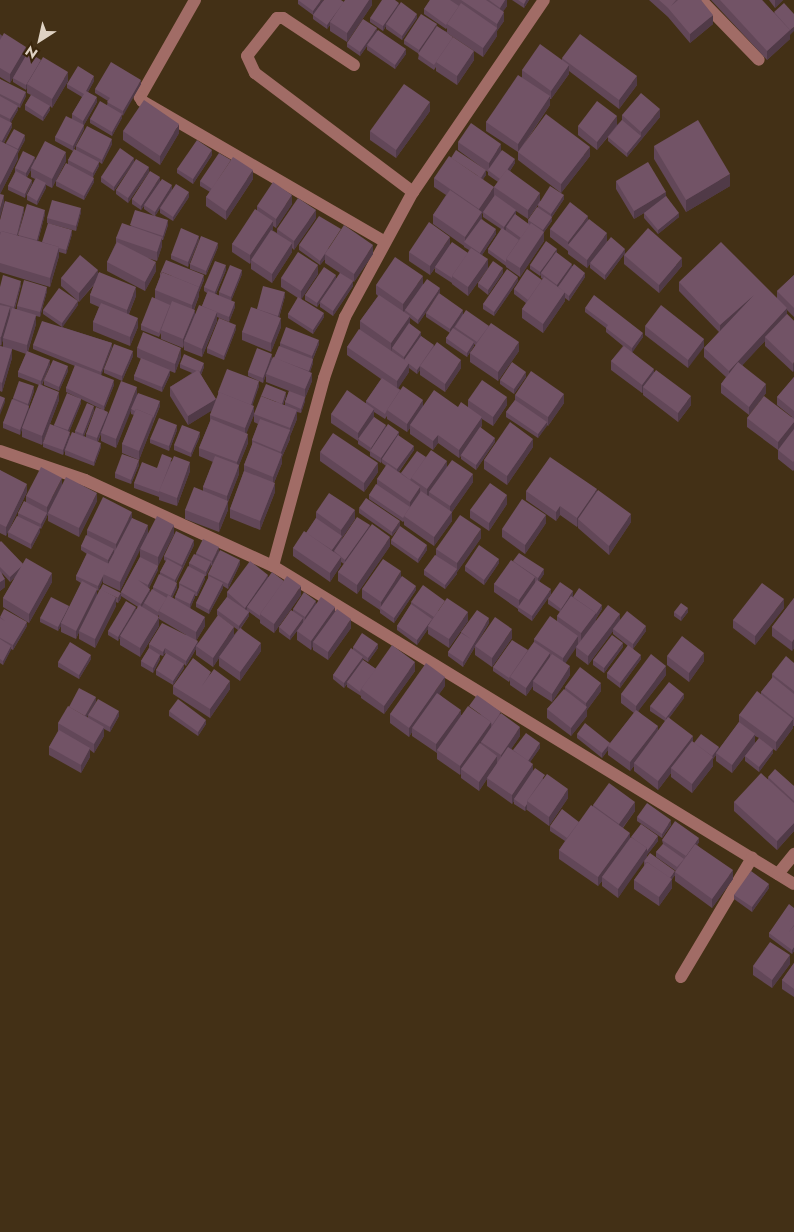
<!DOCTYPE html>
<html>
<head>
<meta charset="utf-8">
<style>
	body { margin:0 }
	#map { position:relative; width:794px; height:1232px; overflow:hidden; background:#433016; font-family:Jost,sans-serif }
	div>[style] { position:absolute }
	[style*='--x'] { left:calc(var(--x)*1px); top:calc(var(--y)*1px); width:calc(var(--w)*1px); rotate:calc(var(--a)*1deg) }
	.minor>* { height:12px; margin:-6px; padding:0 6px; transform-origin:6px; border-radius:6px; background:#a16c66 }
	.wall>* { inset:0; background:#624758 }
	.shaded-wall>* { inset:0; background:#503a47 }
	.building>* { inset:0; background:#725366 }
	span { translate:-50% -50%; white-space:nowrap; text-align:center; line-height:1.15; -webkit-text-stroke:4px #39250b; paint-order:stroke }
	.north { position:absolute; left:15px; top:15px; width:50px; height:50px; -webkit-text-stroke:4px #39250b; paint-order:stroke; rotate:215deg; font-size:14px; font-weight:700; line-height:20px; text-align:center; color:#dfd2c3 }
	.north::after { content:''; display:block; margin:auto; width:18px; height:22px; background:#dfd2c3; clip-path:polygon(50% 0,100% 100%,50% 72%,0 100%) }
</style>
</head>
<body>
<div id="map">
	<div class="minor">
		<div style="--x:195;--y:0;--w:112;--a:119.6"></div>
		<div style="--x:140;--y:97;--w:4;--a:63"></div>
		<div style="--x:142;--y:101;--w:281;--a:30.1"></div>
		<div style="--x:701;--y:0;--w:83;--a:46"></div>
		<div style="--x:354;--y:65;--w:85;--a:-146.5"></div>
		<div style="--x:283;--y:18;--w:6;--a:180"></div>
		<div style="--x:277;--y:18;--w:48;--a:128.3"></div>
		<div style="--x:247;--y:56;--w:19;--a:65"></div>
		<div style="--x:255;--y:73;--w:198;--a:37"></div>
		<div style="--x:0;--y:451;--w:90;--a:18.8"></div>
		<div style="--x:85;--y:480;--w:207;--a:24.6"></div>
		<div style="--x:273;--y:566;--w:610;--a:31.4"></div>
		<div style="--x:273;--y:566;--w:195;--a:-74.8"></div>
		<div style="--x:324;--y:378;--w:65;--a:-71"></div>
		<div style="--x:345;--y:317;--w:142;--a:-61.5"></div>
		<div style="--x:413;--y:192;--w:232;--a:-55.7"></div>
		<div style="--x:778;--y:874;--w:26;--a:-51"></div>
		<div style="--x:681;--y:977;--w:139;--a:-59.2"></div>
	</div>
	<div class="wall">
		<div style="clip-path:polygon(298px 0,344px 2px,372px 0,372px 5px,347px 42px,330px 31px,330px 25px,327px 29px,313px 19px,313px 15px,298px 4px)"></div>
		<div style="clip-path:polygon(430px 0,507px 0,507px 6px,503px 11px,504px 21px,497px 31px,497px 36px,483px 57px,447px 33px,474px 60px,457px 85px,436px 71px,436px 67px,434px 70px,418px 59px,419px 54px,404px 44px,404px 40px,437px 27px,447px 32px,447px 28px,446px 29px,424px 14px,424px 9px)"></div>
		<div style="clip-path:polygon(512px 0,529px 0,524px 8px)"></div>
		<div style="clip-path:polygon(649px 0,701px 0,713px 24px,690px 43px,668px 17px)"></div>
		<div style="clip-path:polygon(711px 0,762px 0,774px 13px,794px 14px,790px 35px,790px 34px,790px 39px,767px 60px)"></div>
		<div style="clip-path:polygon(769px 0,783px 0,775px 8px)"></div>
		<div style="clip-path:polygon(399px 5px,417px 18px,402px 40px,386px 29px,386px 26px,383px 31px,370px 22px,370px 18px)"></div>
		<div style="clip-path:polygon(377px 31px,406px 54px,395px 69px,367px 50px,367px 46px,360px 56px,347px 47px,347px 43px)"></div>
		<div style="clip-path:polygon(0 34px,26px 56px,68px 81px,52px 108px,50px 106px,50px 110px,43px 121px,25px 110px,25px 105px,31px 95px,27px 93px,27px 87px,26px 90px,13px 82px,13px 78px,10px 83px,0 77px)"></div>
		<div style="clip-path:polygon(562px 58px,637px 85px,619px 109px,569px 71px,569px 74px,551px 99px,550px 99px,550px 105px,525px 143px,590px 156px,561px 193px,518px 160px,518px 152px,486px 131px,486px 122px,522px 77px,522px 70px,562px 60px)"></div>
		<div style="clip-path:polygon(0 79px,26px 96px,20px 108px,18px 107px,18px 110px,11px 122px,12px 127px,4px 143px,6px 144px,6px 143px,25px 140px,18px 153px,18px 159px,0 194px)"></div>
		<div style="clip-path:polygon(94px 81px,88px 92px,97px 102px,84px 125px,84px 129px,73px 151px,55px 141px,55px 137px,72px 118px,72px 114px,82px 97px,67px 88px,67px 84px)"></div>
		<div style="clip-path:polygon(141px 84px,122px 116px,122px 118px,112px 136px,90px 123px,90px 119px,107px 105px,108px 101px,95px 93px,95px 89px)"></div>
		<div style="clip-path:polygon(430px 111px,396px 158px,370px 140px,370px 131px)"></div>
		<div style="clip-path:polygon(622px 115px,660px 117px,627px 157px,608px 141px,608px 137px,597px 150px,578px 135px,578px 126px,617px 125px,622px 120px)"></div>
		<div style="clip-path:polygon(123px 131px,179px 133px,160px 165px,123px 140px)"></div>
		<div style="clip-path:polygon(evenodd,458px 142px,501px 151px,515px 163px,510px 171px,540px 201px,564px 199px,552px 217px,552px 221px,544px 232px,544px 241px,520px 277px,506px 267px,506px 266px,488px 253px,488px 249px,501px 229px,483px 217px,483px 212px,494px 196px,494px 187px,498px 182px,488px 175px,488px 172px,458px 150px,458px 142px,538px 205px,538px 207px,528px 220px,528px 224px,516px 215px,516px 211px,528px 219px,538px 205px)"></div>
		<div style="clip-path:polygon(112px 144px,102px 164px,99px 162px,99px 166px,93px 177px,94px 182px,84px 200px,56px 186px,56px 181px,68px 164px,68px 160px,76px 150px,76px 146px)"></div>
		<div style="clip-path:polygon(654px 146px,730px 186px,686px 212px,654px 159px)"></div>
		<div style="clip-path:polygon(212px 155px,193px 184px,177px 173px,177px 169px)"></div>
		<div style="clip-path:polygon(35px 160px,66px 161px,52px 188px,46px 185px,46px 188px,37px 205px,27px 200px,27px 195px,35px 179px,31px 177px,31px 170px,27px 177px,25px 198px,8px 190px,8px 186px,15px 172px,15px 168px)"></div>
		<div style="clip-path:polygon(134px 162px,114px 191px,101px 182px,101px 177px)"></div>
		<div style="clip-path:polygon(149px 172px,128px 203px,116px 194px,116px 190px)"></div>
		<div style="clip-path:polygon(486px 175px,483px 179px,494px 196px,482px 214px,482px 219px,496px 234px,482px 255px,488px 268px,468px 296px,452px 284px,452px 282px,452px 283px,435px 272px,435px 268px,430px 275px,409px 261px,409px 252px,450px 245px,468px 253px,469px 250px,464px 247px,464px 246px,433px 224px,433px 215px,446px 195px,434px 187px,434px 178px)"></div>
		<div style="clip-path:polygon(253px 179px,226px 220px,206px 206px,206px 197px,210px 192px,200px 186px,200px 181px)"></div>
		<div style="clip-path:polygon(160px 181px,172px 190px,155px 216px,168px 225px,163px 240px,162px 240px,162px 246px,157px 261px,147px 258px,156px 271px,145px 291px,107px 271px,107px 262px,116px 243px,116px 238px,130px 226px,154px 216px,144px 209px,144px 206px,141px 210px,132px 204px,132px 199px)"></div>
		<div style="clip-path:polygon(616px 181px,666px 196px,679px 217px,658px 234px,644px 218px,644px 213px,634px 219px,616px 189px)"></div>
		<div style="clip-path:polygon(189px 197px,173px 221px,160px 213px,160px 208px)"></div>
		<div style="clip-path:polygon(292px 204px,276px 228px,273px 226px,272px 230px,277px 233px,277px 229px,316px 218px,294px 250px,292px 248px,292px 252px,272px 283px,251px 269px,251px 262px,250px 264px,232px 252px,232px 244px,257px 210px,257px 206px)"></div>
		<div style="clip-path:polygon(24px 211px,18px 236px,45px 214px,38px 241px,42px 242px,72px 234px,66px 254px,59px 252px,59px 256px,50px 287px,0 272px,0 220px)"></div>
		<div style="clip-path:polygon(81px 212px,76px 231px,47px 223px,47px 218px)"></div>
		<div style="clip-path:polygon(588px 220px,607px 241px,625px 253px,605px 280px,590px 268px,590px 264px,587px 268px,568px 254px,568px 250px,568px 251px,550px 237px,550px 229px)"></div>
		<div style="clip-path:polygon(199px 240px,188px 267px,171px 259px,171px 255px)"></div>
		<div style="clip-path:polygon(299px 245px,373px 254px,354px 282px,353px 281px,353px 286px,333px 316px,320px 307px,320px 303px,317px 307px,305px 300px,305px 295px,336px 279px,340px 273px,325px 263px,325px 259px,320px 265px,299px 250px)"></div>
		<div style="clip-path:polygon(218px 247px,206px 275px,190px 269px,190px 264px)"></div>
		<div style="clip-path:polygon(557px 253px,585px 277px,569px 301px,565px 298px,565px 301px,543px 333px,522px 318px,522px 309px,526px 303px,514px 294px,514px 289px,542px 280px,543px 279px,541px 278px,541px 275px,540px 276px,530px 269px,530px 265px)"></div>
		<div style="clip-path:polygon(624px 255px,682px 266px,659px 293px,624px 264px)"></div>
		<div style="clip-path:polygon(226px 270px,216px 294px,219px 296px,219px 292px,242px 274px,231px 301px,235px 307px,229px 322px,217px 317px,217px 321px,202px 357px,184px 350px,184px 345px,183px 348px,161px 339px,161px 333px,159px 337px,141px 330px,141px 325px,155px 298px,155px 290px,160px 277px,160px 274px,204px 280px,199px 292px,199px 296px,194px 310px,195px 315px,202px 306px,207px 293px,204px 291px,204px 287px)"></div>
		<div style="clip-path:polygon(98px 273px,136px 296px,129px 314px,138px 327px,130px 346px,93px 331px,93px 322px,99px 307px,90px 303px,90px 295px,94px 285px,79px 302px,61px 286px,61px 278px)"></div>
		<div style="clip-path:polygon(503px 273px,488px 295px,478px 287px,478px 283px)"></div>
		<div style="clip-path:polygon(318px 274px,301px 299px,324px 317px,313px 334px,288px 318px,288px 314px,298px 298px,281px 287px,281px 278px)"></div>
		<div style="clip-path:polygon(794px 275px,794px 317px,787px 310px,787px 314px,794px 321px,793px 372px,765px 346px,765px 341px,742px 365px,766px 393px,749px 415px,721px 393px,721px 384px,726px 377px,704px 357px,704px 348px,719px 332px,679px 291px,679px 282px,777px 298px,777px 291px)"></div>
		<div style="clip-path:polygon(518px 281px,494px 316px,483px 309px,483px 304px)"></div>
		<div style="clip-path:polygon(423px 284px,440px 292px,418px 324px,410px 318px,410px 324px,421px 336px,461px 368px,445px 392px,420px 375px,420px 370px,417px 374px,409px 368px,409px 372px,398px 388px,423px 407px,468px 407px,468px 400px,507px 405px,493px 426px,482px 419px,482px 425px,481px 428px,495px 442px,476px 470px,461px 459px,461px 456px,459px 458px,438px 443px,433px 450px,410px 434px,410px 428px,407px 432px,387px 419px,387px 416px,385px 419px,374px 412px,374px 417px,386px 428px,399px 436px,414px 450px,399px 472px,401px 473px,426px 457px,447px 467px,473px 482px,452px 512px,452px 521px,434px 546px,404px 525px,404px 521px,403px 522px,369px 499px,369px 495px,377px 484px,377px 479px,386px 466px,382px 463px,382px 461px,381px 463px,370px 456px,370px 452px,358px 444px,358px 440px,358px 441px,331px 423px,331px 414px,366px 403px,366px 401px,381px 379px,347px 355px,347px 347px,360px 330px,360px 321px,378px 296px,376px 294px,376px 285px)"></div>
		<div style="clip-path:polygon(21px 285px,15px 309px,17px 309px,17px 306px,47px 291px,40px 317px,36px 316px,36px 324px,28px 352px,50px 365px,42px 385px,59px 400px,42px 445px,22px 437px,22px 428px,20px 435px,3px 428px,3px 423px,13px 400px,13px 398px,34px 391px,29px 406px,29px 410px,39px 385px,18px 377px,18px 372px,26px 354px,12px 349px,12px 358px,2px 392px,0 391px,0 346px,3px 347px,3px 339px,1px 346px,0 345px,0 287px)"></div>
		<div style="clip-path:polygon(285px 296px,279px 318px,281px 327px,271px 352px,242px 340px,242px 332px,257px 309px)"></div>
		<div style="clip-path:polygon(evenodd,78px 305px,62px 327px,112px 343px,101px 375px,114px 385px,104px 410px,108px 414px,137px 396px,160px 406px,139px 460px,122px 453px,122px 444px,134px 415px,131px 414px,131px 409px,116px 448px,101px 441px,101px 434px,98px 442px,101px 447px,94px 466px,65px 455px,65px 450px,69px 439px,63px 455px,43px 447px,43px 443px,54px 426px,54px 425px,78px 398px,66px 392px,66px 388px,75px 366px,33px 349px,33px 345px,62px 327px,43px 314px,43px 310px,78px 305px,81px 399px,101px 409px,86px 434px,86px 437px,84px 436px,94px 411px,75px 431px,75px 433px,70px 437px,69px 432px,81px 403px,81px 399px)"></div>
		<div style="clip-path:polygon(585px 308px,643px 337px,632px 352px,691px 405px,678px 422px,643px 395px,643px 392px,642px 393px,611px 370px,611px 361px,623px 346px,606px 332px,606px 328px,585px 312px)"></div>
		<div style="clip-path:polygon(426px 313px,463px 314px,489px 327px,519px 351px,498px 381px,470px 362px,470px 353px,476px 346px,474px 344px,474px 346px,467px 357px,446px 343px,446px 338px,450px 333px,426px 317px)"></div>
		<div style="clip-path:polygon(645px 326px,704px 339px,688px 368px,645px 335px)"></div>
		<div style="clip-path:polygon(236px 329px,224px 360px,207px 353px,207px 348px)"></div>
		<div style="clip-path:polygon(280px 343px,319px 344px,313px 359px,313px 363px,310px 372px,312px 381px,305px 398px,305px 401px,301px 413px,297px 412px,297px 419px,290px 436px,290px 439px,282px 457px,282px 463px,274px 483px,275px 492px,260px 530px,230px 518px,230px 509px,244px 471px,244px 465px,252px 445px,252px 440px,258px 424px,254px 422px,254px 414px,286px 396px,283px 405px,285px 405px,285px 402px,289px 391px,266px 382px,266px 374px,269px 366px,263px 383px,248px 376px,248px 372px,274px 358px,280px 346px)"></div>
		<div style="clip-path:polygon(137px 348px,181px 357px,175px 373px,170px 371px,170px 375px,162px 392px,134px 380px,134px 376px,141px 359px,137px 357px)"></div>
		<div style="clip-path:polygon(133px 356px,122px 381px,104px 373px,104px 369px)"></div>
		<div style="clip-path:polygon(180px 364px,204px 367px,201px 375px,216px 400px,218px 395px,218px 392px,259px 386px,252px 405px,254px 415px,246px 433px,248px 443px,239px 465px,239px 474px,228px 502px,228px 510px,219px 532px,185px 519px,185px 510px,203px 491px,203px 487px,213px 462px,199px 456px,199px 448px,210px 421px,210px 415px,212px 410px,188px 425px,170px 396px,170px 387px,192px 373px,180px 368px)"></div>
		<div style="clip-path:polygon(68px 371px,59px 391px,44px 385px,44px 380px)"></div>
		<div style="clip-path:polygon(526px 377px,514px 394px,500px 384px,500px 380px)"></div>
		<div style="clip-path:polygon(794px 377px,794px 470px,793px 471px,778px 459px,778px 450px,747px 427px,747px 418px,792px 417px,777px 405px,777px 397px)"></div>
		<div style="clip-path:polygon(515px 395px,564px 403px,548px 426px,547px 425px,538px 438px,506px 417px,506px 412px,515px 400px)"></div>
		<div style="clip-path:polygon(177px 430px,169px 451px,150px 443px,150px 439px)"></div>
		<div style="clip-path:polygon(200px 436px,191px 457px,174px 450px,174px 445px)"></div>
		<div style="clip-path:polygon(533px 447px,507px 485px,484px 469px,484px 460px)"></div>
		<div style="clip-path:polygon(320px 452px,378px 472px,364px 492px,320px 461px)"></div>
		<div style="clip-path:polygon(172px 461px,190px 471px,177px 506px,159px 500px,159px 495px,159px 497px,134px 488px,134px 483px,157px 468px)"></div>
		<div style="clip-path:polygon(139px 465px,131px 484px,115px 478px,115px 473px)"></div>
		<div style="clip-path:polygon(0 470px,27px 492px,6px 536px,0 533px)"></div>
		<div style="clip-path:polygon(526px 491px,597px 492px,631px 522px,609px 555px,578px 528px,578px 525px,577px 527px,560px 515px,556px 521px,526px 500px)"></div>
		<div style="clip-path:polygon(26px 496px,97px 501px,79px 537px,48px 521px,48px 515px,47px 516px,47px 515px,47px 517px,41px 529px,40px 528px,40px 532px,31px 549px,8px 537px,8px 532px,18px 516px,18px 513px,26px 503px)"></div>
		<div style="clip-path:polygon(507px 504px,489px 531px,470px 518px,470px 510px)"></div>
		<div style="clip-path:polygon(359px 508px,400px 526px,392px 536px,359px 513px)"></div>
		<div style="clip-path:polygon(316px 512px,355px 519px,342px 538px,342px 539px,370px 527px,390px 546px,357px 594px,338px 581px,338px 572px,344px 564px,341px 562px,341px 565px,330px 582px,293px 556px,293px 548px,306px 533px,316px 518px)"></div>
		<div style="clip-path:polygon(132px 518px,148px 534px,174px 534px,158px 566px,158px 570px,149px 588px,150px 593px,153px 589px,153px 587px,160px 575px,160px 572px,166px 561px,164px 560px,164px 556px,194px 545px,176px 583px,177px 588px,172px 598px,175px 599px,175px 597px,179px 588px,179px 583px,189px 567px,189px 563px,196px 554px,196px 553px,219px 552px,212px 566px,211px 565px,206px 576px,205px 576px,205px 579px,197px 596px,195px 596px,195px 597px,190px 608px,205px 626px,196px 641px,198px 643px,234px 635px,238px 630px,217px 615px,217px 610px,227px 597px,227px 592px,268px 577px,301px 595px,274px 633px,260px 623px,260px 620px,249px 612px,249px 616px,241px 628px,261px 651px,240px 681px,219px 666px,219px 658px,213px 667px,196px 655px,196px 649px,186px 666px,184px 664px,184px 668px,173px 685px,156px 675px,156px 670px,166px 654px,165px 653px,163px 656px,160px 655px,160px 659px,153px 673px,141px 666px,141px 661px,149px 648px,149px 644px,186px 635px,159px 619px,159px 615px,158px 616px,159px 626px,140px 657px,120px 645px,120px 638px,118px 641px,108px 635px,108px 631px,136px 610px,138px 607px,121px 596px,121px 592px,140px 557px,140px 549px,120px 591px,103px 583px,103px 580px,98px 591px,97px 590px,97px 595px,121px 598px,118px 603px,116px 602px,116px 606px,95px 648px,79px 639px,79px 632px,76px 639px,61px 632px,61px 626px,58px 631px,40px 622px,40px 618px,69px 608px,81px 583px,76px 580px,76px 576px,87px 554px,81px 550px,81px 546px,87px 536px,87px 530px)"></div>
		<div style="clip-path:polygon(546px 523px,525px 554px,502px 537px,502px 529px)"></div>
		<div style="clip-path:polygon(481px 538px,457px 572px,457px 574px,445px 589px,424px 575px,424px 570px,436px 555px,436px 549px)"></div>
		<div style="clip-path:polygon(391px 540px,427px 550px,418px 563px,391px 544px)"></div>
		<div style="clip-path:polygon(0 542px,23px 564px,52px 582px,29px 623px,3px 607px,3px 598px,16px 576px,10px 582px,2px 573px,5px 587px,0 591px)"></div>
		<div style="clip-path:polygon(513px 561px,544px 574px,539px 581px,551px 594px,532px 621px,518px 611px,518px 609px,494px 592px,494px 584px)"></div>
		<div style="clip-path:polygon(499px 563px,484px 585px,465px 571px,465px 566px)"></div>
		<div style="clip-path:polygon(240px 564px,228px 589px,223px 586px,223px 588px,209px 614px,196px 607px,196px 603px,208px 579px,208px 574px)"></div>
		<div style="clip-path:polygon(401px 578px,416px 590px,394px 623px,380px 613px,380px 610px,362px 598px,362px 589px)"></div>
		<div style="clip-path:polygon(572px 596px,602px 609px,596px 619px,596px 621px,620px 621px,646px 631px,633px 649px,641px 659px,620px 688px,607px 678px,607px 673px,628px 646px,613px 634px,613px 631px,588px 665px,576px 656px,576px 647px,565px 663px,570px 675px,552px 702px,533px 690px,533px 686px,526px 696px,510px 685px,510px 680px,509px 682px,493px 671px,493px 667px,528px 650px,534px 642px,534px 639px,557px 621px,557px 616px,560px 612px,548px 604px,548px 599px,573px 596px)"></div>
		<div style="clip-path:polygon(794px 598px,794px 648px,792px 651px,772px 636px,772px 627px)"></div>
		<div style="clip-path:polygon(411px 602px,468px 621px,449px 648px,428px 634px,428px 629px,417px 645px,397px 630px,397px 626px,411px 604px)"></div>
		<div style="clip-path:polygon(316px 604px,335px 611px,351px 628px,328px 660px,313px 650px,313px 646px,311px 650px,297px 640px,297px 631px,290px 640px,279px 632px,279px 627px,293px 611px,293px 609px)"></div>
		<div style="clip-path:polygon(784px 608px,755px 645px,733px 628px,733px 620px)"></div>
		<div style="clip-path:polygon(674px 612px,688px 612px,681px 621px,674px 616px)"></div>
		<div style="clip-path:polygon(0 617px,27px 626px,13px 650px,11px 649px,3px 665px,0 663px)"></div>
		<div style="clip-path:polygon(489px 623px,477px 643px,512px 638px,492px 667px,475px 655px,475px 647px,463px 667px,448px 656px,448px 652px,461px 633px,461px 632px)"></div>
		<div style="clip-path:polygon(353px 647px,378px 648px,368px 662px,363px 659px,363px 660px,376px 669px,415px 671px,384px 714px,361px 698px,361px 696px,347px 687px,347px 684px,344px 688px,333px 679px,333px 675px,353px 650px)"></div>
		<div style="clip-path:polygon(623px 647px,604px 673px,593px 665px,593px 660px)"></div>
		<div style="clip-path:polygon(667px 656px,704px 661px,689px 682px,667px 665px)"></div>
		<div style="clip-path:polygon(91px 659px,79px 679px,58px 667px,58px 662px)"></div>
		<div style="clip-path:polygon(794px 663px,794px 726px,793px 726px,793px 728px,776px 751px,773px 749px,773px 753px,759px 772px,745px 761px,745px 756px,759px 738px,755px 736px,755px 743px,732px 773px,716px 761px,716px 755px,713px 759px,713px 766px,692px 793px,671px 777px,671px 773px,658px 790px,634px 771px,634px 766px,630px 771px,608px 755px,608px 750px,602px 758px,577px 738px,577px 734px,610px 743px,634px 713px,621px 703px,621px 694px,666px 675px,638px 711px,658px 731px,665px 721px,650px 711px,650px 706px,684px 698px,669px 718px,694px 743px,719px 749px,739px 722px,739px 715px,761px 694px,761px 692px,772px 678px,772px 674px)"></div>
		<div style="clip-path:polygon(211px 674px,230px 689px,210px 718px,173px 694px,173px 686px)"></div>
		<div style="clip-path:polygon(445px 686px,439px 694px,461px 715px,501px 714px,520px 736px,511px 749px,513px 750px,540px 748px,530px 762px,533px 771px,568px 798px,549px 826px,527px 810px,527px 809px,525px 811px,514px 804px,514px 801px,512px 804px,487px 786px,487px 779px,479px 791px,461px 778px,461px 773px,460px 775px,437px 759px,437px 753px,412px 736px,412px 732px,409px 737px,390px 723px,390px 714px)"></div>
		<div style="clip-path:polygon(565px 687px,601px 691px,587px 710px,587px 716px,571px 736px,547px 718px,547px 709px,565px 690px)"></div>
		<div style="clip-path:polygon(169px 711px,206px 724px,198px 736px,169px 716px)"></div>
		<div style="clip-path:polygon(88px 715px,119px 716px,110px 732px,104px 729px,104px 736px,94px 753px,90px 750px,90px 757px,81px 773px,49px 755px,49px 747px,58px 731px,58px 723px,87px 717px,88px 718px)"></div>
		<div style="clip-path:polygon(768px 777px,794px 786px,794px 831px,777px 850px,734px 811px,734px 802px,768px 779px)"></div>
		<div style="clip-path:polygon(593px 805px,635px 811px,623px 828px,630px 838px,658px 841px,647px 855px,618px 898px,602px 886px,602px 881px,598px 886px,559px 859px,559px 850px,565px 841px,550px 831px,550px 826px,579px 822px,593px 807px)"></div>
		<div style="clip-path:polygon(637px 817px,671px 825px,662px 838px,637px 821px)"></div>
		<div style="clip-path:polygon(662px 840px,699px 842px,697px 845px,733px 879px,712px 908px,675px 881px,675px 872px,676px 871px,656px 857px,656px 852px,663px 844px)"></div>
		<div style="clip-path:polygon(644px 861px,675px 875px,672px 879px,672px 888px,659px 906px,634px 889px,634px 880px,644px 866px)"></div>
		<div style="clip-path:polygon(769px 888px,752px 912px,734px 899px,734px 895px)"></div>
		<div style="clip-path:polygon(794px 908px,794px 951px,792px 954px,769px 937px,769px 933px)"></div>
		<div style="clip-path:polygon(794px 963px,794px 997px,782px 989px,782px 980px)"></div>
		<div style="clip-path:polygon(790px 964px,772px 988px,753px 975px,753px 966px)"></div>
	</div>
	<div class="shaded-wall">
		<div style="clip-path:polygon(321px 0,324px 0,313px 15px,313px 11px)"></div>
		<div style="clip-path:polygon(369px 0,372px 0,372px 5px,347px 42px,347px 33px)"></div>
		<div style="clip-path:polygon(505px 0,507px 0,507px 6px,500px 16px,500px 8px)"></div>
		<div style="clip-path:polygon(526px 0,529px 0,524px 8px,524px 4px)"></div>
		<div style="clip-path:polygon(775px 0,783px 0,775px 8px)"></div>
		<div style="clip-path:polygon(344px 2px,330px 22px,330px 25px,327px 29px,327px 25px)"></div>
		<div style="clip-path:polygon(399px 3px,399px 7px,386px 24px,386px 26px,383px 31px,383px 26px)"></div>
		<div style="clip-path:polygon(504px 12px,504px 21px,497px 31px,497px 36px,483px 57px,483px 48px,497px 29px,497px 24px)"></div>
		<div style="clip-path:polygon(417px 14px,417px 18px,402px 40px,402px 36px)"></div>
		<div style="clip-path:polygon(713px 15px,713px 24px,690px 43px,690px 34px)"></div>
		<div style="clip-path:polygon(437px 24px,437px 29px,419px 55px,419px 50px)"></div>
		<div style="clip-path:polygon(794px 27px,794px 31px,790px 35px,790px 30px)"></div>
		<div style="clip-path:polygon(377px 28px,377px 32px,360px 56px,360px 52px)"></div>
		<div style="clip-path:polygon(790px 30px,790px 39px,767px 60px,767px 51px)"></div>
		<div style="clip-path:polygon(26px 47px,26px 56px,10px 83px,10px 74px)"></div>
		<div style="clip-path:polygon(406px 49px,406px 54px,395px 69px,395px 65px)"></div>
		<div style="clip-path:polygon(474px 51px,474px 60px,457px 85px,457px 76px)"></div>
		<div style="clip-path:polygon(41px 60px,41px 65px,27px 84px,27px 87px,26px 90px,26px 85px)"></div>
		<div style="clip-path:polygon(569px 65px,569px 74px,551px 99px,551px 91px)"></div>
		<div style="clip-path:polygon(68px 72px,68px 81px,52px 108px,52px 99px)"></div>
		<div style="clip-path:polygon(94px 76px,94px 81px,86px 95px,86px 91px)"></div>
		<div style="clip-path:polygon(637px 76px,637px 85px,619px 109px,619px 100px)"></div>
		<div style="clip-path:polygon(141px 80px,141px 84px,123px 116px,123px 111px)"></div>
		<div style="clip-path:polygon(26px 92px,26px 96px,20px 108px,20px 104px)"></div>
		<div style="clip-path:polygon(550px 96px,550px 105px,518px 152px,518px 144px)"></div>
		<div style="clip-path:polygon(97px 97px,97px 102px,84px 125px,84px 129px,73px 151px,73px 146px,83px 125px,83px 121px)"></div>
		<div style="clip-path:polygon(430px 102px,430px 111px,396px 158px,396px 150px)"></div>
		<div style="clip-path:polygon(18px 106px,18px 110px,10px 124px,10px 119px)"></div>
		<div style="clip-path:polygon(50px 106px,50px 110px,43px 121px,43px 117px)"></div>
		<div style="clip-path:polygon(660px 109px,660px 117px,627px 157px,627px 153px,641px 136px,641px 132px)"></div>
		<div style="clip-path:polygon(122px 114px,122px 118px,112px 136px,112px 132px)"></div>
		<div style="clip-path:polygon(617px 116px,617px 125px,597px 150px,597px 142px)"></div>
		<div style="clip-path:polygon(12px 123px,12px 127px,2px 146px,2px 141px)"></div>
		<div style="clip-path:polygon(179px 124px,179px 133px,160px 165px,160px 156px)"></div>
		<div style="clip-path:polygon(25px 135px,25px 140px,18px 153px,18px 159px,0 194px,0 185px)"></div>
		<div style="clip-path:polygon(112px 139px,112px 144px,102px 164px,102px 160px)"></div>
		<div style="clip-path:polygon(501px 144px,501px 153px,489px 171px,489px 163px)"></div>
		<div style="clip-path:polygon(590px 147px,590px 156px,561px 193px,561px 184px)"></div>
		<div style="clip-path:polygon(212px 150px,212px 155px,193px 184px,193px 179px)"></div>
		<div style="clip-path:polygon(66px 152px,66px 161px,52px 188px,52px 179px)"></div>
		<div style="clip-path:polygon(35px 157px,35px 162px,31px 168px,31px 170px,26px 178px,26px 173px)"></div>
		<div style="clip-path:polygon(134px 158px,134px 162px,114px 191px,114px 187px)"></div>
		<div style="clip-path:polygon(515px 159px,515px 163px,501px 184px,501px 179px)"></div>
		<div style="clip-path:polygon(99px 162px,99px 166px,93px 177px,93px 173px)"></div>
		<div style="clip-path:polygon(149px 167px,149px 172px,128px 203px,128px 198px)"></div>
		<div style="clip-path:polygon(253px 170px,253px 179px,226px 220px,226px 211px)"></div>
		<div style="clip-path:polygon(486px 170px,486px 175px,480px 183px,480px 178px)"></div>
		<div style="clip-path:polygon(730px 174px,730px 186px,686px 212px,686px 200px)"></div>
		<div style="clip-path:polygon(160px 177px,160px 182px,141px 210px,141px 206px)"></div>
		<div style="clip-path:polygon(94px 178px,94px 182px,84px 200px,84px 196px)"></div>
		<div style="clip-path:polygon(32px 180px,32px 184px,25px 198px,25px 194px)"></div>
		<div style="clip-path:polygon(46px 183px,46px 188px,37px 205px,37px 201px)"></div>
		<div style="clip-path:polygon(172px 185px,172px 190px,155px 216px,155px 212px)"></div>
		<div style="clip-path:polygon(494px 187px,494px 196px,482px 214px,482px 221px,465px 243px,465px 237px,479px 216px,479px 209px)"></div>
		<div style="clip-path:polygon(189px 192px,189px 197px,173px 221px,173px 217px)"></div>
		<div style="clip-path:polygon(666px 192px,666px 200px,634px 219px,634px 211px)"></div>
		<div style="clip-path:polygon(540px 193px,540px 201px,528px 219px,528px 210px)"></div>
		<div style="clip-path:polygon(4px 195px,4px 204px,0 218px,0 209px)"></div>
		<div style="clip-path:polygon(292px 195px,292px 204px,276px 228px,276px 219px)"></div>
		<div style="clip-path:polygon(564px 195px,564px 199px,551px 218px,551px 214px)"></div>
		<div style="clip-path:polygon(24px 207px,24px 211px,16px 241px,16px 237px)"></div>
		<div style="clip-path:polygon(81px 208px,81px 212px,76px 231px,76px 226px)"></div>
		<div style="clip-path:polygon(45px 210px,45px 214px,37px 245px,37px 240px)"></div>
		<div style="clip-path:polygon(316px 210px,316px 218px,294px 250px,294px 241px)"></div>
		<div style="clip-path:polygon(516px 210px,516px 215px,507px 228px,506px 227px,506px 230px,504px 231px,504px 227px)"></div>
		<div style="clip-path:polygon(679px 213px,679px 217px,658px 234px,658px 230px)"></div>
		<div style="clip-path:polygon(588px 216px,588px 225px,568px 245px,568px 251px,568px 242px)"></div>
		<div style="clip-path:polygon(552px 217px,552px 221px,544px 232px,544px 241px,520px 277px,520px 268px,543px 230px)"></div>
		<div style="clip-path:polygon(168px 220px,168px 225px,163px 240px,163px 236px)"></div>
		<div style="clip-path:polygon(273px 221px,273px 230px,252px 261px,251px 260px,250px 264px,250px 255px)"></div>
		<div style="clip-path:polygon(496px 229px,496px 234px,480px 258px,480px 253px)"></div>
		<div style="clip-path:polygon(72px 230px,72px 234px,66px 254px,66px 250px)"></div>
		<div style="clip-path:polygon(607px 233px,607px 242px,587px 268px,587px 260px)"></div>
		<div style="clip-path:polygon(199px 236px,199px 240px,188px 267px,188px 262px)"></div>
		<div style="clip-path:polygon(162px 237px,162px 246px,157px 261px,157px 252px)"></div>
		<div style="clip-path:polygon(450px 237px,450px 245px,430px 275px,430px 266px)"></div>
		<div style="clip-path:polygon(218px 243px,218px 247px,206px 275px,206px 271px)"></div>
		<div style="clip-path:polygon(292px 243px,292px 252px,272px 283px,272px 274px)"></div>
		<div style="clip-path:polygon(373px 245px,373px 254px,354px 282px,354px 274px)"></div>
		<div style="clip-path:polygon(59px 247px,59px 256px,50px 287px,50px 278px)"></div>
		<div style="clip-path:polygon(557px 249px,557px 253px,541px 273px,540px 276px,540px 272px)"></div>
		<div style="clip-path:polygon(625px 249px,625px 253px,605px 280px,605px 275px)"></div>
		<div style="clip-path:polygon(325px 254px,325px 259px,320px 265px,320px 261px)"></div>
		<div style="clip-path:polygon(682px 258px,682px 266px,659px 293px,659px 285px)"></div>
		<div style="clip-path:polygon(488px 259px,488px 268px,468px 296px,468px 287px)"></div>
		<div style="clip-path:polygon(156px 262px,156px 271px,145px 291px,145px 282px)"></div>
		<div style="clip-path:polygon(572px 264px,572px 268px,557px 288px,557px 285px)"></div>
		<div style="clip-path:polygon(226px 265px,226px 270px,215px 296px,215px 292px)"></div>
		<div style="clip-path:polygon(318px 265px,318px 274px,301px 300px,301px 291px)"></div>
		<div style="clip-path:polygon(503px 268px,503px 273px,488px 295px,488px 290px)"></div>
		<div style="clip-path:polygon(98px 270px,98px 279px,79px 302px,79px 293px)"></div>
		<div style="clip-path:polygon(242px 270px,242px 274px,231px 301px,231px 297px)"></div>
		<div style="clip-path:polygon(585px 273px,585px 277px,569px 301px,569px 296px)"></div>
		<div style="clip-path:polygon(204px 275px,204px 280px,199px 292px,199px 296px,192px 314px,192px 305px)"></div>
		<div style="clip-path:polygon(336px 275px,336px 279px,317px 307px,317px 303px)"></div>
		<div style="clip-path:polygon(423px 276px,423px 284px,403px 313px,403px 304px)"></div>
		<div style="clip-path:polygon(518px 277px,518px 281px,494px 316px,494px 312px)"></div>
		<div style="clip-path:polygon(21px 281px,21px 285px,14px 311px,14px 307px)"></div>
		<div style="clip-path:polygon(353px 281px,353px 286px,333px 316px,333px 311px)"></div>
		<div style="clip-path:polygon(47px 287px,47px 291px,40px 317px,40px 312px)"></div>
		<div style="clip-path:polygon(136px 287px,136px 296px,127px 318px,127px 310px)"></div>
		<div style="clip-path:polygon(440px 288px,440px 292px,418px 324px,418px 320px)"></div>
		<div style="clip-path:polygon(285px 292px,285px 296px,278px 321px,278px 316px)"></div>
		<div style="clip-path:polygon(565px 292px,565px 301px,543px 333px,543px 324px)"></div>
		<div style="clip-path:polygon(754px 295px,720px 334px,720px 325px)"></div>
		<div style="clip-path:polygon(78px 301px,78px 305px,62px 328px,62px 323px)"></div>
		<div style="clip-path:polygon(235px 302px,235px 307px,229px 322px,229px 317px)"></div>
		<div style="clip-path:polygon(10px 307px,10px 316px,1px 346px,1px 337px)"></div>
		<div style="clip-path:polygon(787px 308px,787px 317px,765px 337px,765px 341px,729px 380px,729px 371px)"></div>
		<div style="clip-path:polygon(195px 310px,195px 319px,184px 341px,183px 348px,183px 339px)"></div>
		<div style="clip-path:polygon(463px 310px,463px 314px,450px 333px,450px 329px)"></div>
		<div style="clip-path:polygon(217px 312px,217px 321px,202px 357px,202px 349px)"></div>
		<div style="clip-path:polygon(324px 313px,324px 317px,313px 334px,313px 330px)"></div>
		<div style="clip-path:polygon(36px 315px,36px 324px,27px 354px,27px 345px)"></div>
		<div style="clip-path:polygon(410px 316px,410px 324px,392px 348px,391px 352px,391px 343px)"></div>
		<div style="clip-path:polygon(138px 318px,138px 327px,130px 346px,130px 337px)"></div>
		<div style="clip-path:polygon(281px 318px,281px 327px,271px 352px,271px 343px)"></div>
		<div style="clip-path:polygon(236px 325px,236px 329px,224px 360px,224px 356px)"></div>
		<div style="clip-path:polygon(421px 332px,421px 336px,404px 361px,404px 357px)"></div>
		<div style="clip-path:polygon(643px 333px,643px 337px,632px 353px,632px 348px)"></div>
		<div style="clip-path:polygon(704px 339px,704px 347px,688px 368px,688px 360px)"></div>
		<div style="clip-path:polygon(319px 340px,319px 344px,312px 361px,312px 356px)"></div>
		<div style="clip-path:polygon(474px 342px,474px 346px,467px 357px,467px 353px)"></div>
		<div style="clip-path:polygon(519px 342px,519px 351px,498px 381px,498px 372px)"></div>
		<div style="clip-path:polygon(112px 343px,112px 348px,101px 376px,101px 372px)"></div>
		<div style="clip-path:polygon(181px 348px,181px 357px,175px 373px,175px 364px)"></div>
		<div style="clip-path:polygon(12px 349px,12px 358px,2px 392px,2px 383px)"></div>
		<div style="clip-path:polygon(133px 351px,133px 356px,122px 381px,122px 376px)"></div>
		<div style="clip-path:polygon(272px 354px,272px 359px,263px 383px,263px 378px)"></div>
		<div style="clip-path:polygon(313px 359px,313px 363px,308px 378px,308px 373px)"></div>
		<div style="clip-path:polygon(50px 360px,50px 365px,41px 386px,41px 381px)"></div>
		<div style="clip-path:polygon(461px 360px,461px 368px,445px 392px,445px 384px)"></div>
		<div style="clip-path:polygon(794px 362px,794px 371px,793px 372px,793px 364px)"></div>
		<div style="clip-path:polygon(204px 363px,204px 367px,200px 377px,200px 372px)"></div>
		<div style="clip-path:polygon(409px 363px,409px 372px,397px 390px,397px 381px)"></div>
		<div style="clip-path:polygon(68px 366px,68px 371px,59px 391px,59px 387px)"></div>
		<div style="clip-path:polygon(420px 366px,420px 370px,417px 374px,417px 370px)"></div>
		<div style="clip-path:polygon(654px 369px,654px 378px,643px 387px,643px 392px,642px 393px,642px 385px)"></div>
		<div style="clip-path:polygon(170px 370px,170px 375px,162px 392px,162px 387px)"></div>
		<div style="clip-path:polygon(526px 372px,526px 377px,514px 394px,514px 389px)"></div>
		<div style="clip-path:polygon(312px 373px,312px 381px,305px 398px,305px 401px,301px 413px,301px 409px,305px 397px,305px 389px)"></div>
		<div style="clip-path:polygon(114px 380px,114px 385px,104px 410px,104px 406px)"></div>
		<div style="clip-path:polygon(259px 381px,259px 386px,251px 410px,251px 405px)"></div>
		<div style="clip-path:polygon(766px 384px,766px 393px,749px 415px,749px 407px)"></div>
		<div style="clip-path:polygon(34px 386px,34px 391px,28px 408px,28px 404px)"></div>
		<div style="clip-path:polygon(137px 387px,137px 396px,116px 448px,116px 439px)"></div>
		<div style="clip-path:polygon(59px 392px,59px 400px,42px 445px,42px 436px)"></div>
		<div style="clip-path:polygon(286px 392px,286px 396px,281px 410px,281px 406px)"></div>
		<div style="clip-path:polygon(564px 394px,564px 403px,548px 426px,548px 417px)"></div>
		<div style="clip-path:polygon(691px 396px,691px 405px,678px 422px,678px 413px)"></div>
		<div style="clip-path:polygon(507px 397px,507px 405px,493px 426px,493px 417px)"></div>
		<div style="clip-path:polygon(5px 398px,5px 402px,0 415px,0 411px)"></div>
		<div style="clip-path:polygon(81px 399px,81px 403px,68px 435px,68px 430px)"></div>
		<div style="clip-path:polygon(216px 399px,216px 408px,188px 425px,188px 416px)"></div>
		<div style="clip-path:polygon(423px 400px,423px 409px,410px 425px,410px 428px,407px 432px,407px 424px)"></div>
		<div style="clip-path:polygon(160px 401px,160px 406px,153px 422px,153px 424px,139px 460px,139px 451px)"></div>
		<div style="clip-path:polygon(29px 406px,29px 410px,20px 435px,20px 430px)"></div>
		<div style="clip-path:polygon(94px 406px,94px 411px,83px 438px,83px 434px)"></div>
		<div style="clip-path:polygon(254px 406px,254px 415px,245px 437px,245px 428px)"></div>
		<div style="clip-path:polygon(374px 409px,374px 418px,358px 441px,358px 433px)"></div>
		<div style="clip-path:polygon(297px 410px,297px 419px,290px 436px,290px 428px)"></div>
		<div style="clip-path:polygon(108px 412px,108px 416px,97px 443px,97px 438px)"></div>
		<div style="clip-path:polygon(482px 417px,482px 425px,461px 455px,459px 458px,459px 450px)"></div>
		<div style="clip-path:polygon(547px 422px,547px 426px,538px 438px,538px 434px)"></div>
		<div style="clip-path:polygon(794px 422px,794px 431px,778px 451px,778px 442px)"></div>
		<div style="clip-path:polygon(177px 425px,177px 430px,169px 451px,169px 446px)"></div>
		<div style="clip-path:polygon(386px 425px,386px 430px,371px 452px,371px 448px)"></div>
		<div style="clip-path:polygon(290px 430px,290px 439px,282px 457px,282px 463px,273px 485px,273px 477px,281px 457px,281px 452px)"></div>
		<div style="clip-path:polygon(70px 432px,70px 437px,63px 455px,63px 450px)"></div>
		<div style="clip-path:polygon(200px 432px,200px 436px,191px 457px,191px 453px)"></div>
		<div style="clip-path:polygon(399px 432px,399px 436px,382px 459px,381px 463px,381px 458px)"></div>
		<div style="clip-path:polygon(248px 434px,248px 443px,239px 465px,239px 474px,228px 502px,228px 510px,219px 532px,219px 523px,227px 504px,227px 496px,237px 471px,237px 462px)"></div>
		<div style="clip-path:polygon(438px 435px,438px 443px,433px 450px,433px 441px)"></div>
		<div style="clip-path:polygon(495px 438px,495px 442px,476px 470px,476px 465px)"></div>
		<div style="clip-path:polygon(533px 439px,533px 447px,507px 485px,507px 476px)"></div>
		<div style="clip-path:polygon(101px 443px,101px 447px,94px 466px,94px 462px)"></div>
		<div style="clip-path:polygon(414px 446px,414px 450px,397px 474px,397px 469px)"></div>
		<div style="clip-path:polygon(139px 460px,139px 465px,131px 484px,131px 480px)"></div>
		<div style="clip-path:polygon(447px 461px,447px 470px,429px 492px,429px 495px,427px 498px,427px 489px)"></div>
		<div style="clip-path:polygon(190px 462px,190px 471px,177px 506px,177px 498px)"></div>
		<div style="clip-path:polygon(378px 463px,378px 472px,364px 492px,364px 483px)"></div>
		<div style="clip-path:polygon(473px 474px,473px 482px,450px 515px,450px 506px)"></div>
		<div style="clip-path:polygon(62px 478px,62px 486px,48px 513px,47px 516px,47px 507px)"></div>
		<div style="clip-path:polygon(275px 483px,275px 492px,260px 530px,260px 521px)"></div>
		<div style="clip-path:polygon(27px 484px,27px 492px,6px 536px,6px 527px)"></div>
		<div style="clip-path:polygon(420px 487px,420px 495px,410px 507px,410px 502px)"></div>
		<div style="clip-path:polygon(597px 489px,597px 498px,578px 519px,578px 525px,577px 527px,577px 518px)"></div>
		<div style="clip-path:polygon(97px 493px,97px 501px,79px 537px,79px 528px)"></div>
		<div style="clip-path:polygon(507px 495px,507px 504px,489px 531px,489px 523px)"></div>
		<div style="clip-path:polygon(560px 506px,560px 515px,556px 521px,556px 512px)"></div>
		<div style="clip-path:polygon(355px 510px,355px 519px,342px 538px,342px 541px,331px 556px,331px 551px,341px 537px,341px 530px)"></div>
		<div style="clip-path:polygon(132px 512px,132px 520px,116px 552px,116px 544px)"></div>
		<div style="clip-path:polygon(452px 512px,452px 521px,434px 546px,434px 537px)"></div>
		<div style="clip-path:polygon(47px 513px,47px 517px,41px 529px,41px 524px)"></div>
		<div style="clip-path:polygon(631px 514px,631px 522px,609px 555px,609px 546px)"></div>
		<div style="clip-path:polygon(546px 515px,546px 523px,525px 554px,525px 545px)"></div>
		<div style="clip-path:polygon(400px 521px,400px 526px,392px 536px,392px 532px)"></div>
		<div style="clip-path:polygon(148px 525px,148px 534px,120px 591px,120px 582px)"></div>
		<div style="clip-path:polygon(174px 525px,174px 534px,158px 566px,158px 557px)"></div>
		<div style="clip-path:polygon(370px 525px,370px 529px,345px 565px,345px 560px)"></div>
		<div style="clip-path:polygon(40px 527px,40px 532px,31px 549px,31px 544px)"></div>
		<div style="clip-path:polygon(481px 529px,481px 538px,457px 572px,457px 563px)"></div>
		<div style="clip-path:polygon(390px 537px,390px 546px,357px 594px,357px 585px)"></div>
		<div style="clip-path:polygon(194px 540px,194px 545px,175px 584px,175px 580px)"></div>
		<div style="clip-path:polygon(427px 545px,427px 550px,418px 563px,418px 559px)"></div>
		<div style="clip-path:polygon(219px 547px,219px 552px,212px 566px,212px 561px)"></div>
		<div style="clip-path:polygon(114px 549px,114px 554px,108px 564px,108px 560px)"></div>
		<div style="clip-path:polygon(341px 557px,341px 565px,330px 582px,330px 573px)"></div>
		<div style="clip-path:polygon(499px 559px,499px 563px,484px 585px,484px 580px)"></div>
		<div style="clip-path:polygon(240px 560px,240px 564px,228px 589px,228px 584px)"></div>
		<div style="clip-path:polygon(211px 562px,211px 566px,206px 576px,206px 572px)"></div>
		<div style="clip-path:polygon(23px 564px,23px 569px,10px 582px,10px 577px)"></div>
		<div style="clip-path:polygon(158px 566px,158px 570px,148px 590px,148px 585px)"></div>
		<div style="clip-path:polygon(457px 569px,457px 574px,445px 589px,445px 585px)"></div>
		<div style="clip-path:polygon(544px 569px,544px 574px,538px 583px,538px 578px)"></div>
		<div style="clip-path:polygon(401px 571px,401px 580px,381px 609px,381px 602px)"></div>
		<div style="clip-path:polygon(52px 573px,52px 582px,29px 623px,29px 614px)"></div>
		<div style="clip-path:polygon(205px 575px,205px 579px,197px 596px,197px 592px)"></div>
		<div style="clip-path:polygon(268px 575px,268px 579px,247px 607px,247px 609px,245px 612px,245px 608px)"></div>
		<div style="clip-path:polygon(103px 576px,103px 580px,98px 591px,98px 586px)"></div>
		<div style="clip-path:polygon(535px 577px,535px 586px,519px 607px,519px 600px)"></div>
		<div style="clip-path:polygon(5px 579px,5px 587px,0 591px,0 582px)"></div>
		<div style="clip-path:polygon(177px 583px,177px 588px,171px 600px,171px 596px)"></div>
		<div style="clip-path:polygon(223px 583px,223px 588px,209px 614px,209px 610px)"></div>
		<div style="clip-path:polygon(301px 586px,301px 595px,274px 633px,274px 624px)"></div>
		<div style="clip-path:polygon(416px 586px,416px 590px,394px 623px,394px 618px)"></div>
		<div style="clip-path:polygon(97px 589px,97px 597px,79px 631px,79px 632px,76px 639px,76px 631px)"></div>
		<div style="clip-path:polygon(150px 589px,150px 593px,141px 608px,141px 604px)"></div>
		<div style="clip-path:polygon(551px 589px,551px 594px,532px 621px,532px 616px)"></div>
		<div style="clip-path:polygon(573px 591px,573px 596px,561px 613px,561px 609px)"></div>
		<div style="clip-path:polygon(121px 593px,121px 598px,118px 603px,118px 598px)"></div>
		<div style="clip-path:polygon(195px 593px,195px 597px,190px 609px,190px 604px)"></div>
		<div style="clip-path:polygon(116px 597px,116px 606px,95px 648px,95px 639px)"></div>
		<div style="clip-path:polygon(784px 599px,784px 608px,755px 645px,755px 636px)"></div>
		<div style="clip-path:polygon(316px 601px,316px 605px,305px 622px,305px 617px)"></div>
		<div style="clip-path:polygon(602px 605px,602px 609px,596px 619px,596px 621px,581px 642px,581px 633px)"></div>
		<div style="clip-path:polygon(69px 606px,69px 610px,61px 623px,61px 626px,58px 631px,58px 627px)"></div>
		<div style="clip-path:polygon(136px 607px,136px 611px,118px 641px,118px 637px)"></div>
		<div style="clip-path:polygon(335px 607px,335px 616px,313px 642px,313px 646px,311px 650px,311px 641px)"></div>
		<div style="clip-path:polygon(688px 608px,688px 612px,681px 621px,681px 617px)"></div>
		<div style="clip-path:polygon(249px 612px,249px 616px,239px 630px,239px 626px)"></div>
		<div style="clip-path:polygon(468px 612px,468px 621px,449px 648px,449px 639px)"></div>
		<div style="clip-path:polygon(620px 614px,620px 623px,613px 629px,613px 631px,588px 665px,588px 656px)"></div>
		<div style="clip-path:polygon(159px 617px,159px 626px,140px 657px,140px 648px)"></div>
		<div style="clip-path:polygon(205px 617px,205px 626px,196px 641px,196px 632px)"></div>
		<div style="clip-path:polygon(303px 618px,303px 623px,290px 640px,290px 636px)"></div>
		<div style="clip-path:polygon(489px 618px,489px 623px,463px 667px,463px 662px)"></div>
		<div style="clip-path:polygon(351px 619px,351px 628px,328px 660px,328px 652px)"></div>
		<div style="clip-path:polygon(432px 619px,428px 626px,428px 629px,417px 645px,417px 640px)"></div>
		<div style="clip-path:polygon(27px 622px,27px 626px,13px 650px,13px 645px)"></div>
		<div style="clip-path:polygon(646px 626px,646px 631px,633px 649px,633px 644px)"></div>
		<div style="clip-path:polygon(234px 627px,234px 636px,213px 667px,213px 658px)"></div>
		<div style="clip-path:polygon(512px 629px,512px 638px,492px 667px,492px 658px)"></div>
		<div style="clip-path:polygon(578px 636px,578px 645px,563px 667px,563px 658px)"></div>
		<div style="clip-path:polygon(794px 639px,794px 648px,792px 651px,792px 642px)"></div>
		<div style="clip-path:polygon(198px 641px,198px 646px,196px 646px,196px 649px,186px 666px,186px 661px)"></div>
		<div style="clip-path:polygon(261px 643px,261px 651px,240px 681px,240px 672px)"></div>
		<div style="clip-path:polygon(623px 643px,623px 647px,604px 673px,604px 668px)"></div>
		<div style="clip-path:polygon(378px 644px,378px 648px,368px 662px,368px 658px)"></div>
		<div style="clip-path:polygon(11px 646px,11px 650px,3px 665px,3px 661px)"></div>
		<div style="clip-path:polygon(165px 648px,165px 653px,163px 656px,163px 652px)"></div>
		<div style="clip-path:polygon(550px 653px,550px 662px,533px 681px,533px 686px,526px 696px,526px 688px)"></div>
		<div style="clip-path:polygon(704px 653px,704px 661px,689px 682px,689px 673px)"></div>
		<div style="clip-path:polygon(91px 655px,91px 659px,79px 679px,79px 675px)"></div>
		<div style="clip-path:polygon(160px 655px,160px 659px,153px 673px,153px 668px)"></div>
		<div style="clip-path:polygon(641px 655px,641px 659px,620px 688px,620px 683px)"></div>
		<div style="clip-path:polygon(363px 657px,363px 662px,347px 682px,347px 684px,344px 688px,344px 683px)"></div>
		<div style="clip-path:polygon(415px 662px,415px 671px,384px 714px,384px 706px)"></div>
		<div style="clip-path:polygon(184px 664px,184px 668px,173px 685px,173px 681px)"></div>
		<div style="clip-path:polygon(570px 666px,570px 675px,552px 702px,552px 694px)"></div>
		<div style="clip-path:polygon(666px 666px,666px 675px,636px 714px,636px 706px)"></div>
		<div style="clip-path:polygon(445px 677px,445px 686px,414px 729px,412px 728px,412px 732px,409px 737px,409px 728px)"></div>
		<div style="clip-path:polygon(230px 681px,230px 689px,210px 718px,210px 709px)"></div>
		<div style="clip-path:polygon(601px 683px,601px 691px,587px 710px,587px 716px,571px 736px,571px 728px,586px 709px,586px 703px)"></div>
		<div style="clip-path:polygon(684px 694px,684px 698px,666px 722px,666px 718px)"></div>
		<div style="clip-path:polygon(96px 697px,96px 702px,84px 722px,84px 717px)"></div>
		<div style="clip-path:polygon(461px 710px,461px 719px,437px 750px,436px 753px,436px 744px)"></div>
		<div style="clip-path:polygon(119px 711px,119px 716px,110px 732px,110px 727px)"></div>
		<div style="clip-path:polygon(793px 719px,793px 728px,776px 751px,776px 742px)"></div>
		<div style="clip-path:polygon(206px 720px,206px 724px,198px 736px,198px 732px)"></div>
		<div style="clip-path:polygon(491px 722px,491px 731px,481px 742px,481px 745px,461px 769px,461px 773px,460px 775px,460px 766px)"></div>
		<div style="clip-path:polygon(658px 726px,658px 735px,634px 763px,634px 766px,630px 771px,630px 762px)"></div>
		<div style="clip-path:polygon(104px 727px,104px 736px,94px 753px,94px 744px)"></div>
		<div style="clip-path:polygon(520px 727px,520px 736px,501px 764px,501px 755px)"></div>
		<div style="clip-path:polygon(755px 734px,755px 743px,732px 773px,732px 765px)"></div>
		<div style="clip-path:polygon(693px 736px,693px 744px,671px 768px,671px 773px,658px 790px,658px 781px)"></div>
		<div style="clip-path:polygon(540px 743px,540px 748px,528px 765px,528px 761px)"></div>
		<div style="clip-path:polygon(608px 746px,608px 750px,602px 758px,602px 753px)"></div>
		<div style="clip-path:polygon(719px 747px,719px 752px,716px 753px,716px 755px,713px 759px,713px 766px,692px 793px,692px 784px)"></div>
		<div style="clip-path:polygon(90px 748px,90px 757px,81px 773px,81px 765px)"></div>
		<div style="clip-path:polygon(773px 749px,773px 753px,759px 772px,759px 767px)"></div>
		<div style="clip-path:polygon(497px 756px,497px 764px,487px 778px,487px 779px,479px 791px,479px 782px)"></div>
		<div style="clip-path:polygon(533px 764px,533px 773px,514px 799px,514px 801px,512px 804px,512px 795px)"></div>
		<div style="clip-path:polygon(568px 789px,568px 798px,549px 826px,549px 817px)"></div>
		<div style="clip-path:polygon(635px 802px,635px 811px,619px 832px,619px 824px)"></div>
		<div style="clip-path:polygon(527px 804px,527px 809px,525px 811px,525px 807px)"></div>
		<div style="clip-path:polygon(671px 820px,671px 825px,662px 838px,662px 834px)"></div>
		<div style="clip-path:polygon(794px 823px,794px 831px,777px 850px,777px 841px)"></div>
		<div style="clip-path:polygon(630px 833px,630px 842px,602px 877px,602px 881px,598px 886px,598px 877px)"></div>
		<div style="clip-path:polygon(658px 836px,658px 841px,647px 855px,647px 851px)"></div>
		<div style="clip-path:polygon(699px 838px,699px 842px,686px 861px,686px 856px)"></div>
		<div style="clip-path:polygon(647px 848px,647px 857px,618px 898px,618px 889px)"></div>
		<div style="clip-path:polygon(733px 870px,733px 879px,712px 908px,712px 899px)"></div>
		<div style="clip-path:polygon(675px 871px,675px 875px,669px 883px,669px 879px)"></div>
		<div style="clip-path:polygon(672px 879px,672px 888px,659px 906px,659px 897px)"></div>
		<div style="clip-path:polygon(769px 884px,769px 888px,752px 912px,752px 907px)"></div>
		<div style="clip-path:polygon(794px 947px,794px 951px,792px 954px,792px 950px)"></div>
		<div style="clip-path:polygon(790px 955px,790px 964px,772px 988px,772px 980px)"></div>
	</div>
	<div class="building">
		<div style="clip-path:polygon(298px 0,321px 0,313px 11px)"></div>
		<div style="clip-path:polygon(324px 0,341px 0,344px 2px,327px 25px,313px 15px)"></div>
		<div style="clip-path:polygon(345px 0,369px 0,347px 33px,330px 22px)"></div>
		<div style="clip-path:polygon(382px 0,395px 0,399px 3px,383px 26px,370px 18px)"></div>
		<div style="clip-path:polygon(430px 0,450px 0,459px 6px,446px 25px,424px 9px)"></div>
		<div style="clip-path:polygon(461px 0,486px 0,504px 12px,497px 24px)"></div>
		<div style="clip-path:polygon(489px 0,505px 0,500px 8px)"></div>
		<div style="clip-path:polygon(518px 0,526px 0,524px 4px)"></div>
		<div style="clip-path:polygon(659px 0,676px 0,671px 6px,678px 0,701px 0,713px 15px,690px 34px,668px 8px)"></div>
		<div style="clip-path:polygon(720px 0,762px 0,790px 30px,767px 51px)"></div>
		<div style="clip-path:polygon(401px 2px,417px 14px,402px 36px,386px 24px)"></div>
		<div style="clip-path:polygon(461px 3px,497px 28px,483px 48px,447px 24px)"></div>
		<div style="clip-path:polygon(784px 3px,794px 14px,794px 27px,790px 30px,774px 12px)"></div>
		<div style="clip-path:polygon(421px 14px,437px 24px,419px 50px,404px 40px)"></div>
		<div style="clip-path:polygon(363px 19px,377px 28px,360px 52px,347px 43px)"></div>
		<div style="clip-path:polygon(437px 26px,453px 37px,434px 65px,418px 54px)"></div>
		<div style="clip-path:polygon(378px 30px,406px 49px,395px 65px,367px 45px)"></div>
		<div style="clip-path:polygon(4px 33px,26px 47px,10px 74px,0 68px,0 40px)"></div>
		<div style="clip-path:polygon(580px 34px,637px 76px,619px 100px,562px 58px)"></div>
		<div style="clip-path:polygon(453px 37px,474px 51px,457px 76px,436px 62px)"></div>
		<div style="clip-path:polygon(540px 44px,569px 65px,551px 91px,522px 70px)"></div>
		<div style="clip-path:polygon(28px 52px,41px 60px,26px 85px,13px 78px)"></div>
		<div style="clip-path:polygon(43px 57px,68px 72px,52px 99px,27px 84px)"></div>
		<div style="clip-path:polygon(111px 62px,141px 80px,123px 111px,107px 102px,110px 98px,95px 89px)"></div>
		<div style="clip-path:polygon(78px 66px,94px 76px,86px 91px,97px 97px,83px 121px,72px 114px,84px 94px,67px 84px)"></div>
		<div style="clip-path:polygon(518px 75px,550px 96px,518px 144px,486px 122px)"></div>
		<div style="clip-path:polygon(0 79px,26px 92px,20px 104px,0 94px)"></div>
		<div style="clip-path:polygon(404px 84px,430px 102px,396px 150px,370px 131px)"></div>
		<div style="clip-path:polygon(641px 93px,660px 109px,641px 132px,622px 115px)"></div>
		<div style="clip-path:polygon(31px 95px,50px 106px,43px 117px,25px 105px)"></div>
		<div style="clip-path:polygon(0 96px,18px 106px,10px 119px,0 114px)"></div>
		<div style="clip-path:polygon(144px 100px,179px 124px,160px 156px,123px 131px)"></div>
		<div style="clip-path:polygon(100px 101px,122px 114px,112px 132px,90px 119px)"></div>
		<div style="clip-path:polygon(597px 101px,617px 116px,597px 142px,578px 126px)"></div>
		<div style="clip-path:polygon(546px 114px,590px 147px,561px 184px,518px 152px)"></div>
		<div style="clip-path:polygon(66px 116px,84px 125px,73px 146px,55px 137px)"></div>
		<div style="clip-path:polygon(0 117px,12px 123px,2px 141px,0 140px)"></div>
		<div style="clip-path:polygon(622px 120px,641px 136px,627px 153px,608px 137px)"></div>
		<div style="clip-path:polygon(698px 120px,730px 174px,686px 200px,654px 146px)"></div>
		<div style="clip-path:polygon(471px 123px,501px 144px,489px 163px,458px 142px)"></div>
		<div style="clip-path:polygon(87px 126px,112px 139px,102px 160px,76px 146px)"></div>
		<div style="clip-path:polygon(14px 129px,25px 135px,18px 149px,6px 143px)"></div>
		<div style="clip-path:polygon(197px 140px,212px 150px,193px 179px,177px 169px)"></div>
		<div style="clip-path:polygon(0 141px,18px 150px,0 185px)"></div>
		<div style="clip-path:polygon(45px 141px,66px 152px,52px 179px,31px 168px)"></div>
		<div style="clip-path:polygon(120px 148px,134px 158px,114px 187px,101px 177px)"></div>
		<div style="clip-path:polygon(74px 149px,99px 162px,93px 173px,68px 160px)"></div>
		<div style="clip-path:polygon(456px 150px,486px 170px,481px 178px,451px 158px)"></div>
		<div style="clip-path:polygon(502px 150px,515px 159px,500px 179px,488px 170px)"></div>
		<div style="clip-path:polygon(23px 151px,35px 157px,26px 173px,15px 168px)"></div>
		<div style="clip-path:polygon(219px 153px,231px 160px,212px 189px,200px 181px)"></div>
		<div style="clip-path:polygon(449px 156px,494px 187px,479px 209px,434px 178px)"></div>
		<div style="clip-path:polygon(233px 157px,253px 170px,226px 211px,206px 197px)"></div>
		<div style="clip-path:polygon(136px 159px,149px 167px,128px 198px,116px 190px)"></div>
		<div style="clip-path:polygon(648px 162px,666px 192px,634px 211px,616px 181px)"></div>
		<div style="clip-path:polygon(66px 163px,94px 178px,84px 196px,56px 181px)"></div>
		<div style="clip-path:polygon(507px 169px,540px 193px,528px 210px,494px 187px)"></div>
		<div style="clip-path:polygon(16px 171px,32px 180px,25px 194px,8px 186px)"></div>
		<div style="clip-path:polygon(150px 171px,160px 177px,141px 206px,132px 199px)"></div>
		<div style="clip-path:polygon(36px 178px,46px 183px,37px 201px,27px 195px)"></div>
		<div style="clip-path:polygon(162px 179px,172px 185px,155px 212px,144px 205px)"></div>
		<div style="clip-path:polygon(273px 182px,292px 195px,276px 219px,257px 206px)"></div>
		<div style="clip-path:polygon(176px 184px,189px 192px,173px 217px,160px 208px)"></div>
		<div style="clip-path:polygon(550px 186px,564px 195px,551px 214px,538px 205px)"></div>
		<div style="clip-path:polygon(450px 190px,482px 212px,465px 237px,433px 215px)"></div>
		<div style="clip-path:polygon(0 194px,4px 195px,0 209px)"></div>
		<div style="clip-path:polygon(495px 195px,516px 210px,504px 227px,483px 212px)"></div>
		<div style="clip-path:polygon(666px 196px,679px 213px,658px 230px,644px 213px)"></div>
		<div style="clip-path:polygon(298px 198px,316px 210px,294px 241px,277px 229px)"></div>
		<div style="clip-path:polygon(52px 200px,81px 208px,76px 226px,47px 218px)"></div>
		<div style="clip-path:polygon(5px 201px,24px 207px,17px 235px,1px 231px,1px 232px,0 232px,0 220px)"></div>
		<div style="clip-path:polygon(570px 202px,588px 216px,568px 242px,550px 229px)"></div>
		<div style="clip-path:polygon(27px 204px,45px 210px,37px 240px,18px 235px)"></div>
		<div style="clip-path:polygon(537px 207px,552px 217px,543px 230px,528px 220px)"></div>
		<div style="clip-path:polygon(255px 209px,273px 221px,250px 255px,232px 244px)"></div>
		<div style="clip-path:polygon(135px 210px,168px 220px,163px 236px,130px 225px)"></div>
		<div style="clip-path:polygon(515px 214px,530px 225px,521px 238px,506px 227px)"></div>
		<div style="clip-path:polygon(319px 216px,341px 229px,320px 261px,299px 245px)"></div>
		<div style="clip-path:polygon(481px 219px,496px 229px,480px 253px,464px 242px)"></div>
		<div style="clip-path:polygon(589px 219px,607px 233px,587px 260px,568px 245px)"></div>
		<div style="clip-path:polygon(429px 222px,450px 237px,430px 266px,409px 252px)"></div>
		<div style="clip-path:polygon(48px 223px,72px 230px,66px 250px,59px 248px,59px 247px,42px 242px)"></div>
		<div style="clip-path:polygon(122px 223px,162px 237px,157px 252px,116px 238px)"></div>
		<div style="clip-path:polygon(531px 223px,544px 232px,520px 268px,506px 259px)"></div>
		<div style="clip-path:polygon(344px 225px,373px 245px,354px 274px,325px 254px)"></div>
		<div style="clip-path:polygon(181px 228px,199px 236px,188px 262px,171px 255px)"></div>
		<div style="clip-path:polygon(502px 228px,519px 240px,506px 259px,506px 262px,488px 249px)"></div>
		<div style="clip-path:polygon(648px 228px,682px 258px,659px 285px,624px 255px)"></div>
		<div style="clip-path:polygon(271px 230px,292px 243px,272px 274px,251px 260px)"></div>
		<div style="clip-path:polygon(1px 231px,59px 247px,50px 278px,0 263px,0 235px)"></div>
		<div style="clip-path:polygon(201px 236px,218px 243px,206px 271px,190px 264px)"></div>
		<div style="clip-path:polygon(611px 237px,625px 249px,605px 275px,590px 263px)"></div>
		<div style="clip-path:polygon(546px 241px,557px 249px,540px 272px,530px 265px)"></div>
		<div style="clip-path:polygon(117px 242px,156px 262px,145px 282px,107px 262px)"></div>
		<div style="clip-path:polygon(452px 242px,468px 253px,452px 276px,452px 278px,435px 267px)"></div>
		<div style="clip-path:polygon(721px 242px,787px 308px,729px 371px,704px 348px,754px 295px,720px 325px,679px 282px)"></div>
		<div style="clip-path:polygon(471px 248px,488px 259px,468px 287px,452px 276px)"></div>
		<div style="clip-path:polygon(298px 252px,318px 265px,301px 291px,281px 278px)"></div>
		<div style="clip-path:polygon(556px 252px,572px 264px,557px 285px,541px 273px)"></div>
		<div style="clip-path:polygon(80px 255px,98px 270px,79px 293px,61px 278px)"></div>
		<div style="clip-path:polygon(395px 257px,423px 276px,403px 304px,376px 285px)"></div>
		<div style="clip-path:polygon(166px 260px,204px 275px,199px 287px,162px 272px,161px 275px,160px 274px)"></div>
		<div style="clip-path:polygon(215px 261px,226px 265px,215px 292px,204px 287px)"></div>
		<div style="clip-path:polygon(493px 261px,503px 268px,488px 290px,478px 283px)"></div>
		<div style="clip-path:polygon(574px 264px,585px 273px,569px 296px,558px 287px)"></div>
		<div style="clip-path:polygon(230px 265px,242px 270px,231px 297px,219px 292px)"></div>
		<div style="clip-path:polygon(324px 267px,336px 275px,317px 303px,305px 295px)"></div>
		<div style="clip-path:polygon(507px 269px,518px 277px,494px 312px,483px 304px)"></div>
		<div style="clip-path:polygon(527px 269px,542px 280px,528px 300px,514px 289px)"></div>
		<div style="clip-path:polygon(99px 272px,136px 287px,127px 310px,90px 295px)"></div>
		<div style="clip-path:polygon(162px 272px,199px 287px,192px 305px,155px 290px)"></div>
		<div style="clip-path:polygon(340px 273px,353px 281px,333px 311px,320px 302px)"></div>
		<div style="clip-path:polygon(3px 275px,21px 281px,14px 307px,0 303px,0 287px)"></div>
		<div style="clip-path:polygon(794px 275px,794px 308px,777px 291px)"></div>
		<div style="clip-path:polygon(544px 277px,565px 292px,543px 324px,522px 309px)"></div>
		<div style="clip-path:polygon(427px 279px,440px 288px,418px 320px,405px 310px)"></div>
		<div style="clip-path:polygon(24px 280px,47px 287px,40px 312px,17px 306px)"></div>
		<div style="clip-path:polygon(263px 286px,285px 292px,278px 316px,257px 309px)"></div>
		<div style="clip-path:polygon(59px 288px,78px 301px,62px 323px,43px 310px)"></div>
		<div style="clip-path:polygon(208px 291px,235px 302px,229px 317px,202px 306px)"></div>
		<div style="clip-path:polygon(439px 293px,463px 310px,450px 329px,426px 313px)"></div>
		<div style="clip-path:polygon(379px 295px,410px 316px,391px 343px,360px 321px)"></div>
		<div style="clip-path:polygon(594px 295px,643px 333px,632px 348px,606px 328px,608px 325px,585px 308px)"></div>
		<div style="clip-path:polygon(152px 297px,170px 305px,159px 333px,141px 325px)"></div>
		<div style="clip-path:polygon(298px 297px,324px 313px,313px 330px,288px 314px)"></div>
		<div style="clip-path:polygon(172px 301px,195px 310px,183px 339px,161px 330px)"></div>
		<div style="clip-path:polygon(101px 303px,138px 318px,130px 337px,93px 322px)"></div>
		<div style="clip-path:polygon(0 305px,10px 307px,1px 337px,0 337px)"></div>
		<div style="clip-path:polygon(199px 305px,217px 312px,202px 349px,184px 341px)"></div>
		<div style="clip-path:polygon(661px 305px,704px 339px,688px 360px,645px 326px)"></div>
		<div style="clip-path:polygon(251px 307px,281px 318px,271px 343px,242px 332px)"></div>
		<div style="clip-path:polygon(12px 308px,36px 315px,27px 345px,3px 338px)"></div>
		<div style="clip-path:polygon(466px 310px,489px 326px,477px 342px,455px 327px)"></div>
		<div style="clip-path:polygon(787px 314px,794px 321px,794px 362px,793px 364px,765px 337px)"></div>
		<div style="clip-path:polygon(219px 318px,236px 325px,224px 356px,207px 348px)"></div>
		<div style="clip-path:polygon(42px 321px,112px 343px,101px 372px,33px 345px)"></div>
		<div style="clip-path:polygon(409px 323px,421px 332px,404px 357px,392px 348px)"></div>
		<div style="clip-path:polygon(491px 323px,519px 342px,498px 372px,470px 353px)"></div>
		<div style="clip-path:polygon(286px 327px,319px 340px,312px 356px,280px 343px)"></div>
		<div style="clip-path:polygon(453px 328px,474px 342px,467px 353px,446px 338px)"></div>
		<div style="clip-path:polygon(359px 329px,409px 363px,397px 381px,347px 347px)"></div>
		<div style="clip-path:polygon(143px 332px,181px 348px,175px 364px,137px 348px)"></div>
		<div style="clip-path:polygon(421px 336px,434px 345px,417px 370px,404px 360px)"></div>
		<div style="clip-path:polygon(437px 342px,461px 360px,445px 384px,420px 366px)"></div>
		<div style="clip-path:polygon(114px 344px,133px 351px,122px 376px,104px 369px)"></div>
		<div style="clip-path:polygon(0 346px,12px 349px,2px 383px,0 382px)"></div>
		<div style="clip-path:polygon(279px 346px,313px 359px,309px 371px,274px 358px)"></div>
		<div style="clip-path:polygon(624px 346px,654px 369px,642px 385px,611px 361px)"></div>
		<div style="clip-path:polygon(257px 348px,272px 354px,263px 378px,248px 372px)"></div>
		<div style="clip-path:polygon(27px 351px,50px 360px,41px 381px,18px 372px)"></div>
		<div style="clip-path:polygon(184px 354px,204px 363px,200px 372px,198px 370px,197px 371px,180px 364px)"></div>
		<div style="clip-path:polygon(273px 357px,312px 373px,305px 389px,266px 374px)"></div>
		<div style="clip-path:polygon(141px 358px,170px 370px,162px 387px,134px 376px)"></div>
		<div style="clip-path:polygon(53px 360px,68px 366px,59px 387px,44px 380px)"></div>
		<div style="clip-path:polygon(512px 362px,526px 372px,514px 389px,500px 380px)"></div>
		<div style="clip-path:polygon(738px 362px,766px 384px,749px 407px,721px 384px)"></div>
		<div style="clip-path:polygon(75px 365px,114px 380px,104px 406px,66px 388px)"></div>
		<div style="clip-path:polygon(227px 369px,259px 381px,251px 405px,218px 392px)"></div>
		<div style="clip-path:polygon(198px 370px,216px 399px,188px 416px,170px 387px)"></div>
		<div style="clip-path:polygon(656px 370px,691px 396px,678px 413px,643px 387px)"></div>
		<div style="clip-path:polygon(531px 371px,564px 394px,548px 417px,515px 395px)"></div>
		<div style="clip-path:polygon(794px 377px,794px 411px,777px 397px)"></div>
		<div style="clip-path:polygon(382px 378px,400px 390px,387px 410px,385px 414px,366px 401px)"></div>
		<div style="clip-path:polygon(482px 380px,507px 397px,493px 417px,468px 400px)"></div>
		<div style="clip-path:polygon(19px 381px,34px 386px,28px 404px,13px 398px)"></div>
		<div style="clip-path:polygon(121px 381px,137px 387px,116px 439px,101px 433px)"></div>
		<div style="clip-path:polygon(39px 384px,59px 392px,42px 436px,22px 428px)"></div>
		<div style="clip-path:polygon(266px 384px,286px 392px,282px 404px,261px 396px)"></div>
		<div style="clip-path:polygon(403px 386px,423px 400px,407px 424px,387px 410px)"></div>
		<div style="clip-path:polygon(347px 390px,374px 409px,358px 433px,331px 414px)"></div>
		<div style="clip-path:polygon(434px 390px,458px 407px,461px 402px,482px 417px,459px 450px,438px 435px,433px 441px,410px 425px)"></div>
		<div style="clip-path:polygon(289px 391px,305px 397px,301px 409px,285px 402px)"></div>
		<div style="clip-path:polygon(219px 392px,254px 406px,245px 428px,210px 415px)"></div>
		<div style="clip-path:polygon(67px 393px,81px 399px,68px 430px,54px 425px)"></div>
		<div style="clip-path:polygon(138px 393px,160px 401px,153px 418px,153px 416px,136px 409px,135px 411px,131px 409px)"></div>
		<div style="clip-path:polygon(0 396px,5px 398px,0 411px)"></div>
		<div style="clip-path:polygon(261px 396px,297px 410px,290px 428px,254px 414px)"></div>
		<div style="clip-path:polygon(764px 396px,794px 419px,794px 422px,778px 442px,747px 418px)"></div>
		<div style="clip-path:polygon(12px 399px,29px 406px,20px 430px,3px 423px)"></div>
		<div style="clip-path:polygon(515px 400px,547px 422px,538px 434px,506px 412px)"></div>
		<div style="clip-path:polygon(87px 403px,94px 406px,83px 434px,75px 431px)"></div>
		<div style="clip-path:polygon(96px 407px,108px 412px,97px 438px,86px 434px)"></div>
		<div style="clip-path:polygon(136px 409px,153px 416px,139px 451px,122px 444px)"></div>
		<div style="clip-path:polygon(374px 417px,386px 425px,371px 448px,358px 439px)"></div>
		<div style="clip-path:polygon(159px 418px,177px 425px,169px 446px,150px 439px)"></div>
		<div style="clip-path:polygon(211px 419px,248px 434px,237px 462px,199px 448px)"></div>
		<div style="clip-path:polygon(260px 419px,290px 430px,281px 452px,252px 440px)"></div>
		<div style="clip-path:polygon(510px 422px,533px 439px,507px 476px,484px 460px)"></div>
		<div style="clip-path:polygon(50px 424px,70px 432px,63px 450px,43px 443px)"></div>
		<div style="clip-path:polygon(388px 424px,399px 432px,381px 458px,370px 451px)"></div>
		<div style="clip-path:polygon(182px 425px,200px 432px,191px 453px,174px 445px)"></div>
		<div style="clip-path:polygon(480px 427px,495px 438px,476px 465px,461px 455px)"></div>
		<div style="clip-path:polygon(794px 429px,794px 461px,793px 462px,778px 450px)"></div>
		<div style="clip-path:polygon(72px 432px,101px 443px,94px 462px,65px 450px)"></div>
		<div style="clip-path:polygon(333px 433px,378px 463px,364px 483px,320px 452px)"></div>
		<div style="clip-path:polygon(398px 435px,414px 446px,397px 469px,382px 459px)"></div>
		<div style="clip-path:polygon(253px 442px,282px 454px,273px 477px,244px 465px)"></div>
		<div style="clip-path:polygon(431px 450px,447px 461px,427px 489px,411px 478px)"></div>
		<div style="clip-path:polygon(417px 451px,426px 457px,410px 480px,401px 473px)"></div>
		<div style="clip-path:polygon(122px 454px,139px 460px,131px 480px,115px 473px)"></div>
		<div style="clip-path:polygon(162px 454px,172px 458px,159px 492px,134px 483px,142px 462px,157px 468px)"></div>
		<div style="clip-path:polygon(174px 456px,190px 462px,177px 498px,159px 491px)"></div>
		<div style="clip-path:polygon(215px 456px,239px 465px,227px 496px,203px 487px)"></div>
		<div style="clip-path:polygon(550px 457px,597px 489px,577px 518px,560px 506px,556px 512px,526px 491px)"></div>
		<div style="clip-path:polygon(452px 460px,473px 474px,450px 506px,429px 492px)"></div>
		<div style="clip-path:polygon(387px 464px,420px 487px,410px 502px,377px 479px)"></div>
		<div style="clip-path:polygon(41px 467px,62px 478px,47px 507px,26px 496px)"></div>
		<div style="clip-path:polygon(0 470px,27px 484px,6px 527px,0 524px)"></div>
		<div style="clip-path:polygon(244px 471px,275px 483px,260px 521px,230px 509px)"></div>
		<div style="clip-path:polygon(66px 477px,97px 493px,79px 528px,48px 513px)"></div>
		<div style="clip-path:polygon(490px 483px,507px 495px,489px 523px,470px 510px)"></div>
		<div style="clip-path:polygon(376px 484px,410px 507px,403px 518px,369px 495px)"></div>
		<div style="clip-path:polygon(194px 487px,228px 501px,219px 523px,185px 510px)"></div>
		<div style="clip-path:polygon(598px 490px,631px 514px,609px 546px,578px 519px)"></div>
		<div style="clip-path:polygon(421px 491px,452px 512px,434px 537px,404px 516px)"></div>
		<div style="clip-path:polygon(329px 493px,355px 510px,341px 530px,316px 512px)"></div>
		<div style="clip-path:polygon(103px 497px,132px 512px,116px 544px,87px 530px)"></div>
		<div style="clip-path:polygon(366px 498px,400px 521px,392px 532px,359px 508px)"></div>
		<div style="clip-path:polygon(522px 499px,546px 515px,525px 545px,502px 529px)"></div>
		<div style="clip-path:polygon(24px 501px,47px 513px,41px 524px,18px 513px)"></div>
		<div style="clip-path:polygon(460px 515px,481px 529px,457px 563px,436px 549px)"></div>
		<div style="clip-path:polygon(17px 516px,40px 527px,31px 544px,8px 532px)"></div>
		<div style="clip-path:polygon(157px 516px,174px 525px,158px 557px,140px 549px)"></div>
		<div style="clip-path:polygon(357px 517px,370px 525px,345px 560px,334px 551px)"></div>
		<div style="clip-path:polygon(132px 518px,148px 525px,120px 582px,103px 574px)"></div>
		<div style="clip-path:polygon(316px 518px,342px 536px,332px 550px,306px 533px)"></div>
		<div style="clip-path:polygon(372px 524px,390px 537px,357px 585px,338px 572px)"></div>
		<div style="clip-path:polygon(400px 526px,427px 545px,418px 559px,391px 540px)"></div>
		<div style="clip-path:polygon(176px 531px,194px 540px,182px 565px,164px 556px)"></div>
		<div style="clip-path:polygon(304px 531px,341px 557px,330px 573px,293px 548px)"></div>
		<div style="clip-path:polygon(86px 535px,114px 549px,108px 560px,81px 546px)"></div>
		<div style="clip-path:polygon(203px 539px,219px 547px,212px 561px,196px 553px)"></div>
		<div style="clip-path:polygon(1px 541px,23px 564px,22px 566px,10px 577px,0 567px,0 542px)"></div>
		<div style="clip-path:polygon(479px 545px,499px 559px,484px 580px,465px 566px)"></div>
		<div style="clip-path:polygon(220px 550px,240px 560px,228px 584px,208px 574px)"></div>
		<div style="clip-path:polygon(87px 553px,109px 564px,98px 586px,76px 576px)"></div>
		<div style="clip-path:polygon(519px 553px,544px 569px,538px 578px,513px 561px)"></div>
		<div style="clip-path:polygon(194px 554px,211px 562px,206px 572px,189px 563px)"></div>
		<div style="clip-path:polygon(435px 555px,457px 569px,445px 585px,424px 570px)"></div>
		<div style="clip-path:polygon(140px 557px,158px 566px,148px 585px,138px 580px,150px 589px,141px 604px,121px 592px)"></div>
		<div style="clip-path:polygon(26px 558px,52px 573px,29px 614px,3px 598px)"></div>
		<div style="clip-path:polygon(167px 559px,182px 567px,175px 580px,160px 572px)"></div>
		<div style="clip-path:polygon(383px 559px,401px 571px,381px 602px,362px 589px)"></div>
		<div style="clip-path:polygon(511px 560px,535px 577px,519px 600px,494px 584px)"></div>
		<div style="clip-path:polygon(250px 561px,268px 575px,245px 608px,227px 592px)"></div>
		<div style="clip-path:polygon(188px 566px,205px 575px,197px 592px,179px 583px)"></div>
		<div style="clip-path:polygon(0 571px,5px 579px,0 582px)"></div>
		<div style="clip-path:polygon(272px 572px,284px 581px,260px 614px,260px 616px,247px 607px)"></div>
		<div style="clip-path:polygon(159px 574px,177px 583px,171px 596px,153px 587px)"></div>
		<div style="clip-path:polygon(209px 576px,223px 583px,209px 610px,196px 603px)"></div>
		<div style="clip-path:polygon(287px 576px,301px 586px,274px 624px,260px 614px)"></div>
		<div style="clip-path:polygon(402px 576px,416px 586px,394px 618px,380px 608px)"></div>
		<div style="clip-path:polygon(537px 580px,551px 589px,532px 616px,518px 607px)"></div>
		<div style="clip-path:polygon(82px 581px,97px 589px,76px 631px,61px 623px)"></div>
		<div style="clip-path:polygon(560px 582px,573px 591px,561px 609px,548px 599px)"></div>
		<div style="clip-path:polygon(762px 583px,784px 599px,755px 636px,733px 620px)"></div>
		<div style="clip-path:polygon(103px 584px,121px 593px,118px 598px,100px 590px)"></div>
		<div style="clip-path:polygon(180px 585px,195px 593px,190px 604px,175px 597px)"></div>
		<div style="clip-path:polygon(423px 585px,445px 601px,434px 617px,411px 602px)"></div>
		<div style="clip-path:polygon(579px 588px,602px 605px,596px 614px,596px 613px,573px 597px)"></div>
		<div style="clip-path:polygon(100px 589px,116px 597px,95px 639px,79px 631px)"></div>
		<div style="clip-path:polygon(152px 589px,167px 598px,158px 612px,144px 603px)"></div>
		<div style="clip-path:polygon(304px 592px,316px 601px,305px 617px,293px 609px)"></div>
		<div style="clip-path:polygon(168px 595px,205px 617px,196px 632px,159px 611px)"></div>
		<div style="clip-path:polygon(571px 596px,596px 613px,581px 633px,557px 616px)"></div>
		<div style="clip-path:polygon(51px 597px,69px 606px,58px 627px,40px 618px)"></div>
		<div style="clip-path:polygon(227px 597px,249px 612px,239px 626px,217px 610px)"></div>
		<div style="clip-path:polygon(321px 597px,335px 607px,311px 641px,297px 631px)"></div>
		<div style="clip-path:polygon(447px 598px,468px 612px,449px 639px,428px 626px)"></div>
		<div style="clip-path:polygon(794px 598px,794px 639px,792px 642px,772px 627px)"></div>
		<div style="clip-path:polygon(126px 601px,136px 607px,118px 637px,108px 631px)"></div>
		<div style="clip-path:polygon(681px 603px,688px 608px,681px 617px,674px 612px)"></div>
		<div style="clip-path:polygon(411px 604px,432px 619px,417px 640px,397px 626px)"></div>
		<div style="clip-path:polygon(139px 605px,159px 617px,140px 648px,120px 636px)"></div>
		<div style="clip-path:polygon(608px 605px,620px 614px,588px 656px,576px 647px)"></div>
		<div style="clip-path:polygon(4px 609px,27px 622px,13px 645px,0 638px,0 618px,5px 621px,0 617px)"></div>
		<div style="clip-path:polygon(337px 609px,351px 619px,328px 652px,313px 642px)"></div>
		<div style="clip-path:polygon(291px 610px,303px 618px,290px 636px,279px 627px)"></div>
		<div style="clip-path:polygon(477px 610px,489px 618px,463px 662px,448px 652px,461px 633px,471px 639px,461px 632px)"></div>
		<div style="clip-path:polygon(627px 611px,646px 626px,633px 644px,613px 629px)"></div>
		<div style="clip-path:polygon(218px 615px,234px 627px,213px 658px,196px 646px)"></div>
		<div style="clip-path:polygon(550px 616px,578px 636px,563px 658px,534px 639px)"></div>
		<div style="clip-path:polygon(495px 617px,512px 629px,492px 658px,475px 646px)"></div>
		<div style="clip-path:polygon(162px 623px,198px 641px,186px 661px,165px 648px,163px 652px,149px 644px)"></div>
		<div style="clip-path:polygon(240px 628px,261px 643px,240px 672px,219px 657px)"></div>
		<div style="clip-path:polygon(362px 633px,378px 644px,368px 658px,353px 647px)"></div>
		<div style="clip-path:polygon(612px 635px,623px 643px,604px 668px,593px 660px)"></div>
		<div style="clip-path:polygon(682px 636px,704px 653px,689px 673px,667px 656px)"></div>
		<div style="clip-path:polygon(0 639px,11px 646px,3px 661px,0 659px)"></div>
		<div style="clip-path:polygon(512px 640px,528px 650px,509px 678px,493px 667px)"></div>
		<div style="clip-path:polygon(70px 642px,91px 655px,79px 675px,58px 662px)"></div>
		<div style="clip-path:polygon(534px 642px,550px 653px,526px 688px,510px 677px)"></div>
		<div style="clip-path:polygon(392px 645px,415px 662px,384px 706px,361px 689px)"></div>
		<div style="clip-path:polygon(628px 645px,641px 655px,620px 683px,607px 673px)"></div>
		<div style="clip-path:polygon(149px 648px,160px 655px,153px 668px,141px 661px)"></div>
		<div style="clip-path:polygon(351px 648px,363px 657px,344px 683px,333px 675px)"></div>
		<div style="clip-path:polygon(166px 653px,184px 664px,173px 681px,156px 670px)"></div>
		<div style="clip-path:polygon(552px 654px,570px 666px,552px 694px,533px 681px)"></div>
		<div style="clip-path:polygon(651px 654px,666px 666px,636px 706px,621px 694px)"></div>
		<div style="clip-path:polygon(786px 656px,794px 663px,794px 691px,772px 674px)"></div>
		<div style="clip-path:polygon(193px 658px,211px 672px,202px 686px,214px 669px,230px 681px,210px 709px,173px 686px)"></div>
		<div style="clip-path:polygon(363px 660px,376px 669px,361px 689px,360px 692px,347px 682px)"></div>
		<div style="clip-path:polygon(426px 663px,445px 677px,409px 728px,390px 714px)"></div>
		<div style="clip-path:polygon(580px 667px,601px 683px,586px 703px,565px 687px)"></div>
		<div style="clip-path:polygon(773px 677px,794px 694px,794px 718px,761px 692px)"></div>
		<div style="clip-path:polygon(669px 682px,684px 694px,666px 718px,650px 706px)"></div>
		<div style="clip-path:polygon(79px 688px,96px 697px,85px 716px,69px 707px)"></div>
		<div style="clip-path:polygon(564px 689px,587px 707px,571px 728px,547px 709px)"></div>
		<div style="clip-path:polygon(757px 691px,793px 719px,776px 742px,739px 715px)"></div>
		<div style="clip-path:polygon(437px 693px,461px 710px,436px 744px,412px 728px)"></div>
		<div style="clip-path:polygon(477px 695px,501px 712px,492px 725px,491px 722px,469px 706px)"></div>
		<div style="clip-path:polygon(98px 699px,119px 711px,110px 727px,88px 715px)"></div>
		<div style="clip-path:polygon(178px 699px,206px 720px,198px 732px,169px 711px)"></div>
		<div style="clip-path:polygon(68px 706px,104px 727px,94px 744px,58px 723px)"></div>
		<div style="clip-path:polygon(468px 706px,491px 722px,460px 766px,437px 750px)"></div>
		<div style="clip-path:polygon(636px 710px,658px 726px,630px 762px,608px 746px)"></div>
		<div style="clip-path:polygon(501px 713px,520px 727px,501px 755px,481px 742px)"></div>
		<div style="clip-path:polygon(668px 717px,693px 736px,658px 781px,634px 763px)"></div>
		<div style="clip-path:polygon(739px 722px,755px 734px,732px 765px,716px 753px)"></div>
		<div style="clip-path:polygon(585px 723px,610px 743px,602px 753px,577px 734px)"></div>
		<div style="clip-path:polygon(59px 730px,90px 748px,81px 765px,49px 747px)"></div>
		<div style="clip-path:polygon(526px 733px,540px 743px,528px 761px,513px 750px)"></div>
		<div style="clip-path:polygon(701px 734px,719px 747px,712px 756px,694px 743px)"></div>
		<div style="clip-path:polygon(759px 738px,773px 749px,759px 767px,745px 756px)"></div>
		<div style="clip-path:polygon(692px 741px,713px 757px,692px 784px,671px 768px)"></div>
		<div style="clip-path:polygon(480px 743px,497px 756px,479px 782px,461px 769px)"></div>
		<div style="clip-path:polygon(508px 747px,533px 764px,512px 795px,487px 778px)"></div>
		<div style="clip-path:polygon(535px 768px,545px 775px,527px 801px,527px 804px,525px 807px,514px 799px)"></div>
		<div style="clip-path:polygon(775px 769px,794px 786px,794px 801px,768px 777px)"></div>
		<div style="clip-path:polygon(761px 773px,794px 803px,794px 823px,777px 841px,734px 802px)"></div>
		<div style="clip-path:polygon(547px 774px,568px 789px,549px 817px,527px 801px)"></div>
		<div style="clip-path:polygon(609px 783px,635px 802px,619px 824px,593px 805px)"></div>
		<div style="clip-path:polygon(647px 803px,671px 820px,662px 834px,637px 817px)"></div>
		<div style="clip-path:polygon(591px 805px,630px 833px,598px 877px,559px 850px)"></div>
		<div style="clip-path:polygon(562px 809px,579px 822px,567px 838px,550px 826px)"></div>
		<div style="clip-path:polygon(675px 821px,699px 838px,686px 856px,662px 840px)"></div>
		<div style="clip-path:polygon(641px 824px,658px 836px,647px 851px,647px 848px,631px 837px)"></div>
		<div style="clip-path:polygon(631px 837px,647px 848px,618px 889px,602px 877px)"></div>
		<div style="clip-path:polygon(663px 844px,684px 859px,677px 867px,656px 852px)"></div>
		<div style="clip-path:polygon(695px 844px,733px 870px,712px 899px,675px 872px)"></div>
		<div style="clip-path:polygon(650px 853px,675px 871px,670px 878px,647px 862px,646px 863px,644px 861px)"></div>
		<div style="clip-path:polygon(647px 862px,672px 879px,659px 897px,634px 880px)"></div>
		<div style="clip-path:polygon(751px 871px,769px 884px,752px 907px,734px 895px)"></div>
		<div style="clip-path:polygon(789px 904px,794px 908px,794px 925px,789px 932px,794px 926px,794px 947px,792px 950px,769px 933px)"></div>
		<div style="clip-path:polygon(770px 942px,790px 955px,772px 980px,753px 966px)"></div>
		<div style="clip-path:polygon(794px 963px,794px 989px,782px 980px)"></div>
	</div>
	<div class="north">N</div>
</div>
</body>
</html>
